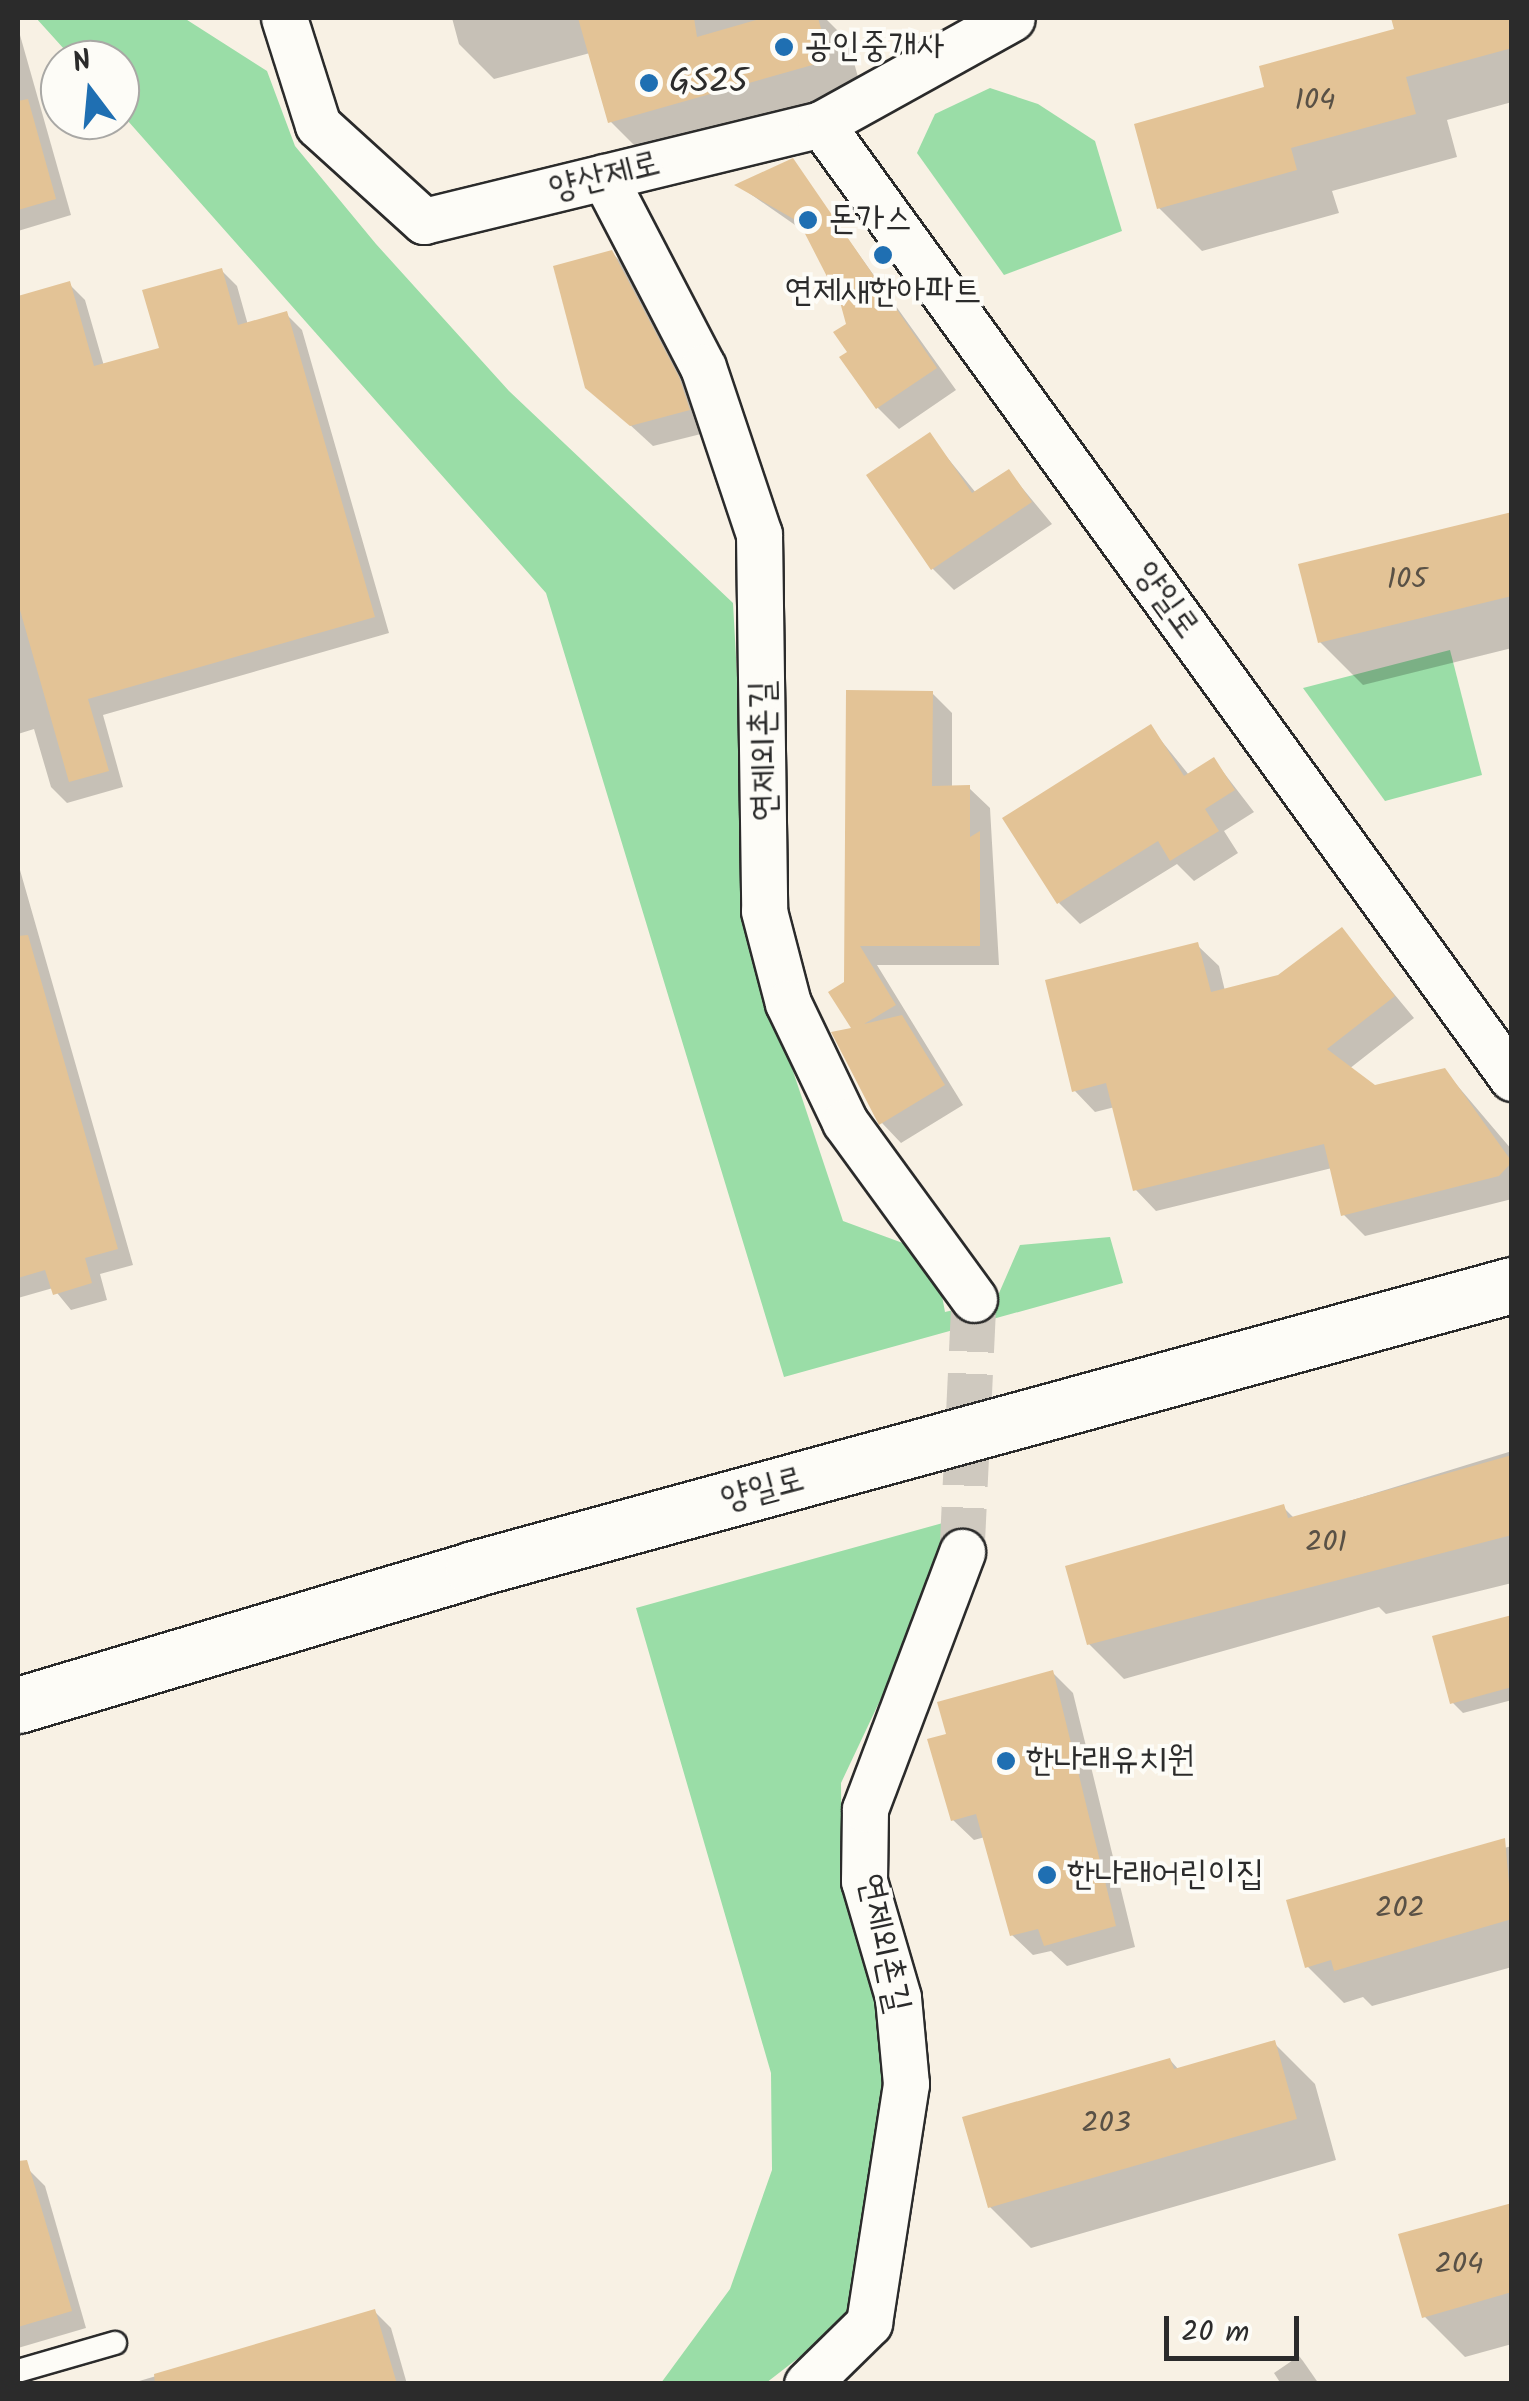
<!DOCTYPE html>
<html>
<head>
<meta charset="utf-8">
<style>
	body { margin:0 }
	#map { position:relative; width:1529px; height:2401px; overflow:hidden; background:#f8f1e4; font-family:Kalam,"Poor Story",sans-serif }
	div>[style] { position:absolute }
	[style*='--x'] { left:calc(var(--x)*1px); top:calc(var(--y)*1px); width:calc(var(--w)*1px); rotate:calc(var(--a)*1deg) }
	.green>* { inset:0; background:#9adda7 }
	.shadow>* { inset:0; background:#0003 }
	.building>* { inset:0; background:#e3c396 }
	.minor-tunnel>* { height:45px; margin-top:-22.5px; transform-origin:0; background:repeating-linear-gradient(90deg,#cfc9bf 0 45px,transparent 0 67px) }
	.roads { filter:drop-shadow(2px 0 #2b2b2b) drop-shadow(-2px 0 #2b2b2b) drop-shadow(0 2px #2b2b2b) drop-shadow(0 -2px #2b2b2b) }
	.service>* { height:22px; margin:-11px; padding:0 11px; transform-origin:11px; border-radius:11px; background:#fdfcf7 }
	.minor>* { height:45px; margin:-22.5px; padding:0 22.5px; transform-origin:22.5px; border-radius:22.5px; background:#fdfcf7 }
	.secondary>* { height:55px; margin:-27.5px; padding:0 27.5px; transform-origin:27.5px; border-radius:27.5px; background:#fdfcf7 }
	.dots>* { width:28px; height:28px; translate:-50% -50%; box-sizing:border-box; border:5px solid #fdfcf7; border-radius:50% }
	span { translate:-50% -50%; white-space:nowrap; text-align:center; line-height:1.15; -webkit-text-stroke:8px #fdfcf7; paint-order:stroke }
	.number-label { font-size:30px; color:#595146 }
	.number-label span { -webkit-text-stroke-width:0 }
	.poi-label { font-size:35px; color:#2b2b2b }
	.left { translate:0 -50%; text-align:left }
	.street-label { font-size:35px; color:#2b2b2b }
	.frame { position:absolute; inset:0; border:20px solid #2b2b2b; pointer-events:none }
	.north { position:absolute; left:40px; top:40px; width:100px; height:100px; box-sizing:border-box; background:#fdfcf7; border:2px solid #a9a8a5; border-radius:50%; rotate:344deg; font-size:28px; font-weight:700; line-height:40px; text-align:center; color:#2b2b2b }
	.north::after { content:''; display:block; margin:auto; width:35px; height:45px; background:#1f6fb2; clip-path:polygon(50% 0,100% 100%,50% 72%,0 100%) }
	.scale { position:absolute; left:1164px; top:2316px; width:135px; height:45px; box-sizing:border-box; border:5px solid #2b2b2b; border-top:0; padding-left:12px; font-size:30px; line-height:35px; white-space:nowrap; color:#2b2b2b; -webkit-text-stroke:8px #fdfcf7; paint-order:stroke }
</style>
</head>
<body>
<div id="map">
	<div class="green">
		<div style="clip-path:polygon(36px 18px,184px 18px,267px 71px,295px 146px,376px 244px,509px 391px,733px 603px,752px 948px,843px 1221px,919px 1249px,938px 1274px,945px 1312px,996px 1300px,1020px 1245px,1110px 1237px,1123px 1283px,784px 1377px,546px 593px,120px 112px,120px 60px,74px 60px)"></div>
		<div style="clip-path:polygon(990px 88px,1038px 104px,1095px 141px,1122px 231px,1004px 275px,917px 153px,935px 114px)"></div>
		<div style="clip-path:polygon(1450px 650px,1482px 775px,1385px 801px,1303px 688px)"></div>
		<div style="clip-path:polygon(950px 1521px,944px 1565px,841px 1783px,842px 1889px,891px 2041px,850px 2318px,766px 2383px,661px 2383px,730px 2289px,772px 2170px,771px 2073px,636px 1608px)"></div>
	</div>
	<div class="shadow">
		<div style="clip-path:polygon(452px 18px,825px 18px,848px 41px,863px 95px,645px 156px,610px 121px,590px 53px,494px 79px,459px 44px)"></div>
		<div style="clip-path:polygon(1393px 18px,1512px 18px,1512px 102px,1447px 120px,1457px 157px,1332px 191px,1339px 213px,1202px 251px,1159px 208px,1267px 89px,1397px 31px)"></div>
		<div style="clip-path:polygon(18px 28px,71px 215px,18px 231px)"></div>
		<div style="clip-path:polygon(792px 161px,956px 390px,899px 429px,878px 408px,842px 301px,808px 234px,739px 186px)"></div>
		<div style="clip-path:polygon(612px 253px,633px 274px,709px 432px,653px 446px,604px 401px)"></div>
		<div style="clip-path:polygon(221px 270px,237px 286px,248px 325px,286px 314px,302px 330px,389px 633px,103px 715px,123px 787px,67px 803px,51px 787px,34px 729px,18px 734px,18px 298px,69px 284px,85px 300px,104px 366px,162px 349px)"></div>
		<div style="clip-path:polygon(929px 435px,976px 493px,1009px 472px,1052px 524px,954px 590px,933px 569px)"></div>
		<div style="clip-path:polygon(1512px 515px,1512px 648px,1363px 685px,1320px 642px)"></div>
		<div style="clip-path:polygon(932px 693px,952px 713px,952px 788px,969px 788px,990px 808px,999px 965px,877px 965px,963px 1105px,901px 1143px,882px 1123px,847px 983px)"></div>
		<div style="clip-path:polygon(1151px 728px,1189px 775px,1214px 760px,1254px 812px,1224px 831px,1238px 853px,1194px 881px,1177px 864px,1080px 924px,1059px 903px)"></div>
		<div style="clip-path:polygon(18px 863px,133px 1265px,100px 1274px,107px 1300px,71px 1310px,53px 1288px,18px 1298px)"></div>
		<div style="clip-path:polygon(1341px 930px,1414px 1018px,1349px 1069px,1374px 1088px,1445px 1071px,1512px 1150px,1512px 1199px,1365px 1236px,1343px 1214px,1332px 1168px,1156px 1211px,1135px 1189px,1115px 1107px,1095px 1112px,1074px 1090px,1197px 945px,1219px 966px,1225px 991px,1279px 978px)"></div>
		<div style="clip-path:polygon(1512px 1451px,1512px 1583px,1386px 1614px,1379px 1607px,1124px 1679px,1089px 1644px,1283px 1507px,1294px 1518px)"></div>
		<div style="clip-path:polygon(1512px 1618px,1512px 1700px,1463px 1713px,1452px 1702px)"></div>
		<div style="clip-path:polygon(1053px 1673px,1073px 1693px,1135px 1947px,1067px 1966px,1051px 1951px,1033px 1955px,1012px 1935px,985px 1837px,974px 1840px,953px 1820px,949px 1736px)"></div>
		<div style="clip-path:polygon(1512px 1846px,1512px 1967px,1372px 2006px,1363px 1997px,1344px 2003px,1307px 1966px,1289px 1902px)"></div>
		<div style="clip-path:polygon(1274px 2043px,1315px 2084px,1336px 2160px,1031px 2248px,990px 2207px,1170px 2060px,1179px 2070px)"></div>
		<div style="clip-path:polygon(29px 2170px,45px 2186px,86px 2328px,18px 2348px,18px 2173px)"></div>
		<div style="clip-path:polygon(1512px 2205px,1512px 2344px,1465px 2357px,1424px 2316px)"></div>
		<div style="clip-path:polygon(375px 2312px,391px 2328px,407px 2384px,129px 2384px)"></div>
		<div style="clip-path:polygon(1299px 2356px,1303px 2361px,1319px 2384px,1281px 2384px,1274px 2373px)"></div>
	</div>
	<div class="building">
		<div style="clip-path:polygon(578px 18px,694px 18px,697px 37px,763px 18px,818px 18px,830px 60px,608px 123px)"></div>
		<div style="clip-path:polygon(1391px 18px,1512px 18px,1512px 48px,1406px 77px,1416px 114px,1291px 148px,1297px 170px,1157px 209px,1134px 124px,1264px 87px,1259px 66px,1394px 29px)"></div>
		<div style="clip-path:polygon(28px 99px,56px 199px,18px 210px,18px 101px)"></div>
		<div style="clip-path:polygon(793px 158px,937px 368px,876px 409px,839px 357px,847px 352px,833px 332px,846px 324px,840px 302px,799px 222px,734px 185px)"></div>
		<div style="clip-path:polygon(612px 250px,679px 377px,690px 410px,630px 426px,585px 388px,553px 266px)"></div>
		<div style="clip-path:polygon(222px 268px,238px 325px,287px 311px,375px 617px,88px 699px,109px 771px,69px 782px,18px 603px,18px 296px,70px 281px,94px 366px,159px 348px,142px 290px)"></div>
		<div style="clip-path:polygon(930px 432px,972px 493px,1009px 469px,1032px 502px,931px 570px,866px 475px)"></div>
		<div style="clip-path:polygon(1512px 512px,1512px 596px,1318px 643px,1298px 564px)"></div>
		<div style="clip-path:polygon(846px 690px,933px 691px,932px 786px,970px 785px,970px 837px,980px 831px,980px 946px,860px 946px,896px 1005px,864px 1024px,902px 1015px,945px 1085px,879px 1125px,831px 1032px,851px 1028px,828px 992px,844px 982px)"></div>
		<div style="clip-path:polygon(1151px 724px,1184px 776px,1214px 757px,1235px 790px,1205px 809px,1219px 831px,1170px 861px,1158px 841px,1057px 904px,1002px 818px)"></div>
		<div style="clip-path:polygon(1342px 927px,1395px 996px,1327px 1049px,1375px 1085px,1445px 1068px,1512px 1162px,1499px 1176px,1341px 1216px,1324px 1144px,1133px 1191px,1106px 1083px,1072px 1092px,1045px 980px,1198px 942px,1211px 992px,1278px 975px)"></div>
		<div style="clip-path:polygon(28px 935px,118px 1249px,85px 1258px,92px 1283px,53px 1295px,45px 1270px,18px 1278px,18px 936px)"></div>
		<div style="clip-path:polygon(1512px 1455px,1512px 1535px,1087px 1645px,1065px 1566px,1284px 1504px,1288px 1518px)"></div>
		<div style="clip-path:polygon(1512px 1615px,1512px 1687px,1450px 1704px,1432px 1636px)"></div>
		<div style="clip-path:polygon(1053px 1670px,1116px 1926px,1044px 1946px,1038px 1929px,1010px 1936px,976px 1814px,951px 1821px,927px 1739px,946px 1734px,937px 1702px)"></div>
		<div style="clip-path:polygon(1505px 1838px,1512px 1919px,1334px 1971px,1331px 1960px,1305px 1968px,1286px 1900px)"></div>
		<div style="clip-path:polygon(1275px 2040px,1297px 2119px,988px 2208px,962px 2117px,1170px 2058px,1174px 2069px)"></div>
		<div style="clip-path:polygon(27px 2160px,72px 2311px,18px 2327px,18px 2161px)"></div>
		<div style="clip-path:polygon(1512px 2203px,1512px 2292px,1422px 2318px,1398px 2234px)"></div>
		<div style="clip-path:polygon(375px 2309px,397px 2384px,155px 2384px,154px 2374px)"></div>
	</div>
	<div class="minor-tunnel">
		<div style="--x:962;--y:1552;--w:253;--a:-87.3"></div>
	</div>
	<div class="roads">
		<div class="service">
			<div style="--x:18;--y:2371;--w:101;--a:-16.1"></div>
		</div>
		<div class="minor">
			<div style="--x:284;--y:18;--w:112;--a:72.4"></div>
			<div style="--x:318;--y:125;--w:143;--a:42.2"></div>
			<div style="--x:424;--y:221;--w:409;--a:-13.7"></div>
			<div style="--x:821;--y:124;--w:218;--a:-29"></div>
			<div style="--x:821;--y:124;--w:1178;--a:54.08"></div>
			<div style="--x:604;--y:177;--w:214;--a:62.5"></div>
			<div style="--x:703;--y:367;--w:176;--a:71.5"></div>
			<div style="--x:759;--y:534;--w:377;--a:89.2"></div>
			<div style="--x:764;--y:911;--w:95;--a:75.4"></div>
			<div style="--x:788;--y:1003;--w:132;--a:64.4"></div>
			<div style="--x:845;--y:1122;--w:219;--a:53.9"></div>
			<div style="--x:807;--y:2384;--w:87;--a:-44.5"></div>
			<div style="--x:869;--y:2323;--w:242;--a:-81.2"></div>
			<div style="--x:906;--y:2084;--w:87;--a:-95.3"></div>
			<div style="--x:898;--y:1997;--w:121;--a:-106.3"></div>
			<div style="--x:864;--y:1881;--w:72;--a:-89.2"></div>
			<div style="--x:865;--y:1809;--w:275;--a:-69.3"></div>
		</div>
		<div class="secondary">
			<div style="--x:18;--y:1705;--w:475;--a:-16.6"></div>
			<div style="--x:473;--y:1569;--w:1077;--a:-15.29"></div>
		</div>
	</div>
	<div class="dots">
		<div style="left:784px;top:47px;background:#1f6fb2"></div>
		<div style="left:649px;top:83px;background:#1f6fb2"></div>
		<div style="left:808px;top:220px;background:#1f6fb2"></div>
		<div style="left:883px;top:255px;background:#1f6fb2"></div>
		<div style="left:1006px;top:1761px;background:#1f6fb2"></div>
		<div style="left:1047px;top:1875px;background:#1f6fb2"></div>
	</div>
	<div class="number-label">
		<span style="left:1315px;top:101px">104</span>
		<span style="left:1407px;top:580px">105</span>
		<span style="left:1326px;top:1543px">201</span>
		<span style="left:1400px;top:1909px">202</span>
		<span style="left:1106px;top:2124px">203</span>
		<span style="left:1459px;top:2265px">204</span>
	</div>
	<div class="poi-label">
		<span class="left" style="left:804px;top:47px">공인중개사</span>
		<span class="left" style="left:669px;top:83px">GS25</span>
		<span class="left" style="left:828px;top:220px">돈가스</span>
		<span style="left:883px;top:292px">연제새한아파트</span>
		<span class="left" style="left:1026px;top:1761px">한나래유치원</span>
		<span class="left" style="left:1067px;top:1875px">한나래어린이집</span>
	</div>
	<div class="street-label">
		<span style="left:605px;top:177px;rotate:-14deg">양산제로</span>
		<span style="left:1166px;top:601px;rotate:54deg">양일로</span>
		<span style="left:765px;top:751px;rotate:-91deg">연제외촌길</span>
		<span style="left:763px;top:1490px;rotate:-15deg">양일로</span>
		<span style="left:883px;top:1943px;rotate:78deg">연제외촌길</span>
	</div>
	<div class="frame"></div>
	<div class="north">N</div>
	<div class="scale">20 m</div>
</div>
</body>
</html>
